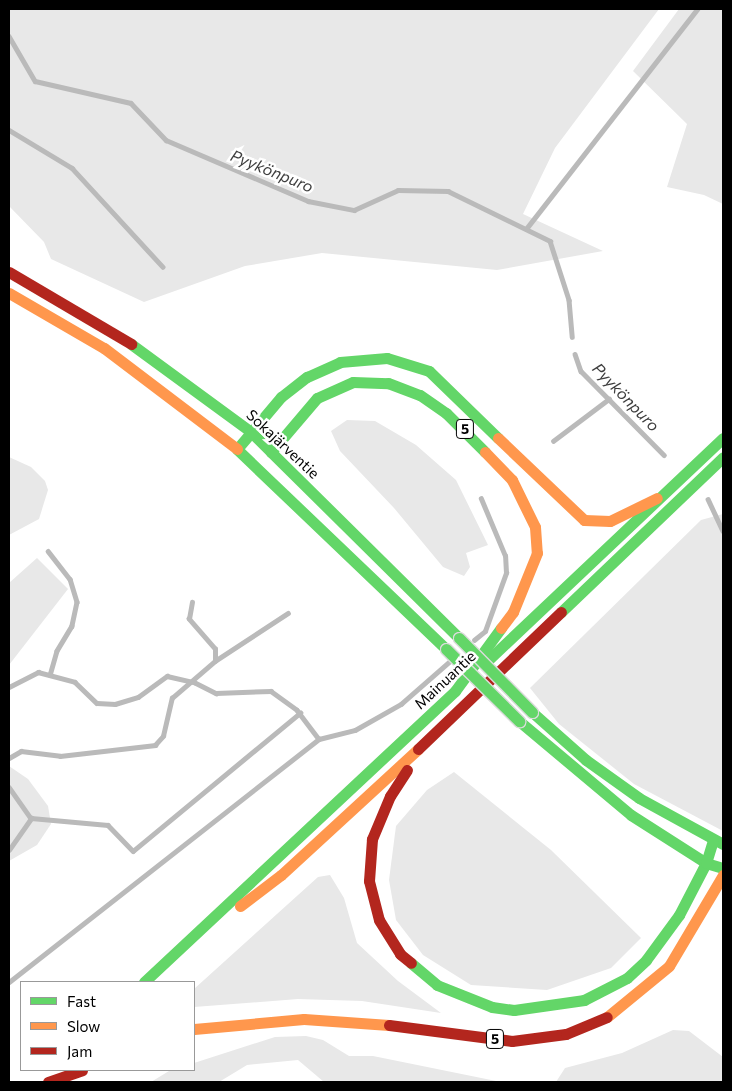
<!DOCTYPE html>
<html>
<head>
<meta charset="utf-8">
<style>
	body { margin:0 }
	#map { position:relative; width:732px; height:1091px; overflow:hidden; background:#fff; font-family:Commissioner,sans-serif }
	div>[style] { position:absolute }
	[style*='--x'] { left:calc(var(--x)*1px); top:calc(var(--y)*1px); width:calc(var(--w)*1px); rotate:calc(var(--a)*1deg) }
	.green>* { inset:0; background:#e8e8e8 }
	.stream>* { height:4.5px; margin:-2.25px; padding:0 2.25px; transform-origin:2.25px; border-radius:2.25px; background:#bababa }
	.fast>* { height:11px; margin:-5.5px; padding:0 5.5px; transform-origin:5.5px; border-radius:5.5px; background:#63d668 }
	.slow>* { height:11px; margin:-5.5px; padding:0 5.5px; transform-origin:5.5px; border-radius:5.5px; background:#ff974d }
	.jam>* { height:11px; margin:-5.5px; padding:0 5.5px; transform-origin:5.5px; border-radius:5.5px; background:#b3261e }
	.bridges { filter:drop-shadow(1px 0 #dbdbdb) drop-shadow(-1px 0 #dbdbdb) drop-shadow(0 1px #dbdbdb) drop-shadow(0 -1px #dbdbdb) }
	.fast-bridge>* { height:11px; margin:-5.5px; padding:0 5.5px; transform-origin:5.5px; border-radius:5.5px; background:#63d668 }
	span { translate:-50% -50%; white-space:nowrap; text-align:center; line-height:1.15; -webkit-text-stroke:5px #fff; paint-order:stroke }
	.shield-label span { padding:1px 4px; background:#fff; border:1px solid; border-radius:4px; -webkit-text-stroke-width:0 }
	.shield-label { font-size:14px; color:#000; font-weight:700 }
	.street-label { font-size:15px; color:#000 }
	.water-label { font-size:16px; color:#3e3e3e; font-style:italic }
	.frame { position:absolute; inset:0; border:10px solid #000; pointer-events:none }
	.legend { position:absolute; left:20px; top:981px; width:175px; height:90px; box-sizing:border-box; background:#fff; border:1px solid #999; margin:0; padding:6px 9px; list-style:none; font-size:15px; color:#000 }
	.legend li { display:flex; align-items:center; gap:10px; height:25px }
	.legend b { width:25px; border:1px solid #999 }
</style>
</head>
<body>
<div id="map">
	<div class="green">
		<div style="clip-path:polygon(9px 9px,659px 9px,555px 148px,523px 214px,603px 251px,497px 270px,322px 253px,245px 266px,144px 302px,51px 259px,44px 242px,9px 206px)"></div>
		<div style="clip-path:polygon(679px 9px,723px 9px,723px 204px,704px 195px,667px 187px,687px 124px,633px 71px)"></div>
		<div style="clip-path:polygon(347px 420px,375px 421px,416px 445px,456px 480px,488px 545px,466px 553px,470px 567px,464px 576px,443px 567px,394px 508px,340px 451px,331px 431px)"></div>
		<div style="clip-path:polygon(9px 457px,31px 467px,45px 481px,48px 490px,39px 519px,9px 535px)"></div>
		<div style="clip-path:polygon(723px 514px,723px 831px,634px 784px,559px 724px,530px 688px,701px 520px)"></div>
		<div style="clip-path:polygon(37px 558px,68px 589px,9px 665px,9px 583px)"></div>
		<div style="clip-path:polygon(9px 766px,28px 779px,48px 806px,51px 824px,37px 845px,9px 861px)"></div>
		<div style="clip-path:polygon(454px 772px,551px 850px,641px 938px,611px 968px,547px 990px,471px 985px,423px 955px,396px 920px,389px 880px,396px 826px,427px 790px)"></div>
		<div style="clip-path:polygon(330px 875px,344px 898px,357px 943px,398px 981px,441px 1013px,362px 1001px,298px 999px,194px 1007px,194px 989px,318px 877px)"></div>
		<div style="clip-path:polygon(673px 1030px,689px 1031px,723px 1057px,723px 1082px,556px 1082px,565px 1068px,622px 1053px)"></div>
		<div style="clip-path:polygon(306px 1036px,323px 1040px,349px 1056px,373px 1056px,501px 1082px,324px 1082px,298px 1060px,247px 1065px,219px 1082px,151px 1082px,169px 1071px,194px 1070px,194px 1063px,275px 1037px)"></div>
	</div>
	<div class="stream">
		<div style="--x:9;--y:36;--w:52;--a:60"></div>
		<div style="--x:35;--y:81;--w:98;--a:12.9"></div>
		<div style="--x:131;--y:103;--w:51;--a:46.6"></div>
		<div style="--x:166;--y:140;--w:155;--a:23.2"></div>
		<div style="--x:308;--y:201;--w:47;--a:11.1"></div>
		<div style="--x:354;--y:210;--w:48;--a:-24.4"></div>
		<div style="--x:398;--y:190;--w:50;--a:1.1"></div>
		<div style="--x:448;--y:191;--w:114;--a:26.1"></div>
		<div style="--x:550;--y:241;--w:62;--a:72.1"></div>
		<div style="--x:569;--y:300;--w:37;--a:85"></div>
		<div style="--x:9;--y:130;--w:74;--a:31.1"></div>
		<div style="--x:72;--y:168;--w:134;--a:47.4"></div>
		<div style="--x:526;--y:229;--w:279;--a:-52.1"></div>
		<div style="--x:575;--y:354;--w:18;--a:71"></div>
		<div style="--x:581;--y:371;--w:118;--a:45.3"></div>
		<div style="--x:553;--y:441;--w:70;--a:-36.9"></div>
		<div style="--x:708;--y:499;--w:35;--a:65"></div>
		<div style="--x:48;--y:551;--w:36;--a:52"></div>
		<div style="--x:70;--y:579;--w:24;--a:73"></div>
		<div style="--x:77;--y:602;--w:25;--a:102"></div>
		<div style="--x:72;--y:626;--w:29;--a:121"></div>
		<div style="--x:57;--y:651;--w:25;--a:106"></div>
		<div style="--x:474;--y:640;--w:14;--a:-39"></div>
		<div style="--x:485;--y:631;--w:62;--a:-70.1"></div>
		<div style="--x:506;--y:573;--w:17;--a:-93"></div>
		<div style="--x:505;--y:556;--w:62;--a:-112.8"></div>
		<div style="--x:215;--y:661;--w:87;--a:-33.3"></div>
		<div style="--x:9;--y:687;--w:33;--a:-27"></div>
		<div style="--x:38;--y:672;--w:38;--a:15"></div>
		<div style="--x:75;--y:682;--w:30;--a:44"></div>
		<div style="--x:97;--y:703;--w:18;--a:3"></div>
		<div style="--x:115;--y:704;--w:24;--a:-17"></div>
		<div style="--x:138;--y:697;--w:36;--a:-36"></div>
		<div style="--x:167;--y:676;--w:28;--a:13"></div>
		<div style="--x:194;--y:682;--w:25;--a:27"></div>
		<div style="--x:216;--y:693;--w:55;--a:-2.1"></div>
		<div style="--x:271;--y:691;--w:32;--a:36"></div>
		<div style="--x:297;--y:710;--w:36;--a:53"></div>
		<div style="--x:9;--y:758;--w:14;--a:-30"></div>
		<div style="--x:21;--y:751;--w:39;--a:7"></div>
		<div style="--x:60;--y:756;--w:96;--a:-6.6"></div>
		<div style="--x:155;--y:745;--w:12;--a:-48"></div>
		<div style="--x:163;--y:736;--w:39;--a:-77"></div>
		<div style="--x:172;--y:698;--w:57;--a:-40.7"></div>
		<div style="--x:215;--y:661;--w:12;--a:-90"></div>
		<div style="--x:215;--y:649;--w:40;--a:-131"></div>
		<div style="--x:189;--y:619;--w:17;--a:-80"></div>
		<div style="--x:9;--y:787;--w:38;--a:55"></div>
		<div style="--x:9;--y:850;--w:39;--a:-55"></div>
		<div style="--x:31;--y:818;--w:77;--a:5.2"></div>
		<div style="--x:108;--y:825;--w:36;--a:46"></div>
		<div style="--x:133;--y:851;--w:217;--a:-39.6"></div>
		<div style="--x:9;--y:982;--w:394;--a:-38.1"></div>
		<div style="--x:319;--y:739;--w:37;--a:-14"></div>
		<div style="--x:355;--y:730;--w:53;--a:-29.5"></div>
		<div style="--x:401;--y:704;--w:64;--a:-41.2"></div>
	</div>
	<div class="fast">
		<div style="--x:131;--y:344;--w:147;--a:36.2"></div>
		<div style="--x:250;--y:431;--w:30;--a:45"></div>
		<div style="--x:561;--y:612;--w:224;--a:-43.7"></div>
		<div style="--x:459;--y:638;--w:264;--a:-135.3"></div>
		<div style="--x:271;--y:452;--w:71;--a:-49.6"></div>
		<div style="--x:317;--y:398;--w:39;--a:-24"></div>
		<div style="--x:353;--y:382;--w:35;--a:2"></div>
		<div style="--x:388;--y:383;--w:34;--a:21"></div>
		<div style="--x:420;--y:395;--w:32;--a:35"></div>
		<div style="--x:446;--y:413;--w:55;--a:45"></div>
		<div style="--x:446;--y:649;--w:289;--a:-136.3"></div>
		<div style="--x:237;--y:449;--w:68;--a:-49.8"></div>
		<div style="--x:281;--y:397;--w:33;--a:-38"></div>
		<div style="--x:307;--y:377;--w:36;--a:-24"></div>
		<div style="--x:340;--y:362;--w:47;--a:-4.9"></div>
		<div style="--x:387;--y:358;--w:44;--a:17.2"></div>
		<div style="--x:429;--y:371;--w:96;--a:44.2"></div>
		<div style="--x:486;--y:662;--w:326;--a:-43.4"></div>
		<div style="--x:532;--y:712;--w:72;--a:41.6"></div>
		<div style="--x:586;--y:760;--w:65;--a:35.6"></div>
		<div style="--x:639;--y:798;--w:96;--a:28.7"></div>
		<div style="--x:519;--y:721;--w:146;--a:40"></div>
		<div style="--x:631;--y:815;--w:89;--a:32.6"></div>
		<div style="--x:706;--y:863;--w:14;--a:17"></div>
		<div style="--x:411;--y:963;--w:34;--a:40"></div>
		<div style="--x:437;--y:985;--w:59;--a:21.8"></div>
		<div style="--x:492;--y:1007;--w:22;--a:8"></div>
		<div style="--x:514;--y:1010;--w:71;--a:-8.1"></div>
		<div style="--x:584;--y:1000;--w:48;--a:-27.1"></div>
		<div style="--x:627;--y:978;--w:26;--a:-43"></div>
		<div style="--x:646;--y:960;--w:56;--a:-53.7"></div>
		<div style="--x:679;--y:915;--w:59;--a:-62.6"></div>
		<div style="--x:706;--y:863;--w:24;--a:-73"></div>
		<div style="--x:144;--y:982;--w:426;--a:-43.1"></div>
		<div style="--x:455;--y:691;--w:78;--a:-53.9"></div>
	</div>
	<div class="slow">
		<div style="--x:9;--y:293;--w:110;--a:30.1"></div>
		<div style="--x:104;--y:348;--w:167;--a:37.2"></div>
		<div style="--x:498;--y:438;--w:119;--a:43.6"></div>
		<div style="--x:584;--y:520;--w:26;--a:2"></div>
		<div style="--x:610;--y:521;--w:52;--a:-26.1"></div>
		<div style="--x:485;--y:452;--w:39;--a:46"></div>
		<div style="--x:512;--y:480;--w:52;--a:63.9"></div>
		<div style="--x:535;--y:527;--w:26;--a:86"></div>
		<div style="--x:537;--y:553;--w:64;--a:112.1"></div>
		<div style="--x:513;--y:612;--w:20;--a:127"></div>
		<div style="--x:240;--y:906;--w:51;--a:-37.1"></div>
		<div style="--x:281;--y:875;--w:186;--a:-42.6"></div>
		<div style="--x:607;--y:1017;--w:80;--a:-39.4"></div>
		<div style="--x:669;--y:966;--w:106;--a:-59.3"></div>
		<div style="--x:194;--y:1029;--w:110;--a:-5.2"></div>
		<div style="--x:304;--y:1019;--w:85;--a:4"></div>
	</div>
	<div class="jam">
		<div style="--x:9;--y:272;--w:142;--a:30.5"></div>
		<div style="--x:418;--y:749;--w:198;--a:-43.8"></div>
		<div style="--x:407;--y:770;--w:31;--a:123"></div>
		<div style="--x:390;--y:796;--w:47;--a:112.7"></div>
		<div style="--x:372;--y:839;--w:42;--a:94.1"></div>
		<div style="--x:369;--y:881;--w:40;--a:75.6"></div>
		<div style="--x:379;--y:920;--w:40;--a:58"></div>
		<div style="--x:400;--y:954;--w:14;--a:39"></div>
		<div style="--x:389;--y:1025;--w:124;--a:7.4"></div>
		<div style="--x:512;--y:1041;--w:54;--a:-7.4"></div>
		<div style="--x:566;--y:1034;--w:44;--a:-22.5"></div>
		<div style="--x:48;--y:1082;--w:36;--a:-19"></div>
	</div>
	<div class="bridges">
		<div class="fast-bridge">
			<div style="--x:459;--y:638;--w:104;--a:45.4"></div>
			<div style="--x:446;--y:649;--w:103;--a:44.6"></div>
		</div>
	</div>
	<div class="shield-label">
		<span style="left:465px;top:429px">5</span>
		<span style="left:495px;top:1039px">5</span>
	</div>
	<div class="street-label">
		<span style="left:283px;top:444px;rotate:43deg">Sokajärventie</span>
		<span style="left:445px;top:680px;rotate:-43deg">Mainuantie</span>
	</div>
	<div class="water-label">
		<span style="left:272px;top:171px;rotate:22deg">Pyykönpuro</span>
		<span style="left:626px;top:397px;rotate:46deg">Pyykönpuro</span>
	</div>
	<div class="frame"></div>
	<ul class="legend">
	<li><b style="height:6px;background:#63d668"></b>Fast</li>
	<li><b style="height:6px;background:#ff974d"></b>Slow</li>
	<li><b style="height:6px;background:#b3261e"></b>Jam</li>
	</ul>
</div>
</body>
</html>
